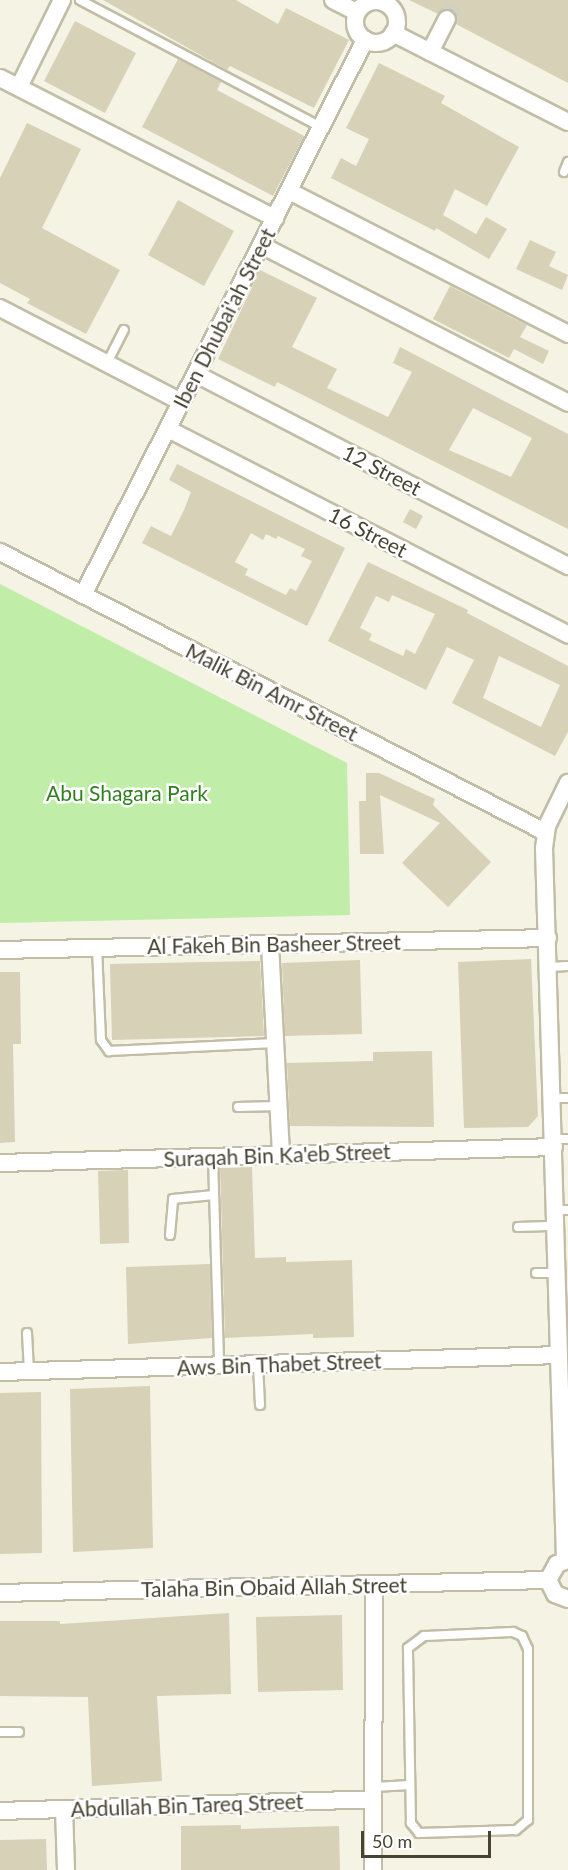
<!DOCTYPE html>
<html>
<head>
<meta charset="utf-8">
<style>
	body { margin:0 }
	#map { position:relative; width:568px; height:1870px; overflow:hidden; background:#f4f3e4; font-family:Lato,sans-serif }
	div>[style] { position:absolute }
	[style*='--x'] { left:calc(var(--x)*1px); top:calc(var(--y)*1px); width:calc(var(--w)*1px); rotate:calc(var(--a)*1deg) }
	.green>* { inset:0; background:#c0eda8 }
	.building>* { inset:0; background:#d7d1b8 }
	.street-tunnel>* { height:16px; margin-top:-8px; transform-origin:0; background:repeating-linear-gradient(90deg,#d1d0c1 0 16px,transparent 0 24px) }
	.roads { filter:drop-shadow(2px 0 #c1bda6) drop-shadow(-2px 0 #c1bda6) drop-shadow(0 2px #c1bda6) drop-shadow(0 -2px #c1bda6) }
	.lane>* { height:8px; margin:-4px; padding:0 4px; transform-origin:4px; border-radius:4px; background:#fff }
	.street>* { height:16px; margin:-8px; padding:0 8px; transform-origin:8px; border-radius:8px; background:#fff }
	.street>.ring { margin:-8px; padding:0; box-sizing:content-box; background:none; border:16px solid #fff; border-radius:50% }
	span { translate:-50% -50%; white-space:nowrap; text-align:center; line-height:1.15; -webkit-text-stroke:5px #fff; paint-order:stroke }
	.street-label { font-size:21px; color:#474333 }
	.park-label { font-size:21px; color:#317f20 }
	.scale { position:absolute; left:361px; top:1831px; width:130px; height:27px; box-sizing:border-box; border:3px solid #474333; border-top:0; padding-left:8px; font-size:18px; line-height:21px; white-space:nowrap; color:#474333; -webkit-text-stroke:4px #fff; paint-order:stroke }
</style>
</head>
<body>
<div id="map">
	<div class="green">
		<div style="clip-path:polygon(0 584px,347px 763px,350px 915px,0 923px)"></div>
	</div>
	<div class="building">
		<div style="clip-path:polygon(103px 0,236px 0,278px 24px,286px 8px,349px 40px,314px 108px,230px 66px,227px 70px)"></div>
		<div style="clip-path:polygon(409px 0,568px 0,568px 83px,456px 24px,456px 14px,451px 9px,438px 14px)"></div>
		<div style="clip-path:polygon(75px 21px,136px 53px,105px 113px,44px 81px)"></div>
		<div style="clip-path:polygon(178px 59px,221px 82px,217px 90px,304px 136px,273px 196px,142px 127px)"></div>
		<div style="clip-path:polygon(379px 63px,445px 96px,441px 103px,519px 147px,487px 206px,455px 189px,443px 215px,476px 234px,486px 217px,507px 229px,489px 259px,436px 228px,435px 231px,331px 178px,341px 158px,356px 166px,369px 139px,346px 128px)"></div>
		<div style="clip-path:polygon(27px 123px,81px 149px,42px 228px,120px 270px,86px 334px,27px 303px,30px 299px,0 283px,0 178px)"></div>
		<div style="clip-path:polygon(178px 200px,234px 231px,204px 286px,148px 255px)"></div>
		<div style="clip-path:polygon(530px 240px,556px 252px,549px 266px,568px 275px,562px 290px,516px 269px)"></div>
		<div style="clip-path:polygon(evenodd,260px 270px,317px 298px,292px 347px,337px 369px,327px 388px,388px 417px,412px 372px,393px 363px,400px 347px,568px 434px,568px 529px,277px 382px,275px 387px,218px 359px,260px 270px,473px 408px,532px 438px,511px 477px,449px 450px,473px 408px)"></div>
		<div style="clip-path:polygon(450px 286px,527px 325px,520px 337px,549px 351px,543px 364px,514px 349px,509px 358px,433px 319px)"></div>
		<div style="clip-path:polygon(evenodd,177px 464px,345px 548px,307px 626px,142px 543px,151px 526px,171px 536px,184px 510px,191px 492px,169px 480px,177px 464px,251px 533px,263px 540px,266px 534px,276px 539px,278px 536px,305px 549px,301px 556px,312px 561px,296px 591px,290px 588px,286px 595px,245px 575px,248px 569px,235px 562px,251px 533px)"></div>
		<div style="clip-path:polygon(410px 509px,423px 516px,416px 529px,403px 522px)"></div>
		<div style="clip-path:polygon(evenodd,368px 562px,468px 610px,467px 613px,568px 666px,568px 732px,555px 756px,452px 703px,474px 660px,447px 647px,426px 690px,328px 641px,368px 562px,392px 595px,435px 614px,415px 654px,406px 649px,403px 656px,369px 640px,372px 634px,360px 628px,376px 596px,389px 602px,392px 595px,368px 562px,499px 656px,560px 685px,541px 727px,483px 698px,499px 656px)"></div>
		<div style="clip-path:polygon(366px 773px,379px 773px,435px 799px,433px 805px,491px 862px,448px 907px,402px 863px,440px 823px,380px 795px,384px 854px,360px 854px,359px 801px,366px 801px)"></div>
		<div style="clip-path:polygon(531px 959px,538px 1116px,528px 1127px,464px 1128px,458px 962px)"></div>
		<div style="clip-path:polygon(360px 960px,362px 1034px,285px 1036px,282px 963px)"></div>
		<div style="clip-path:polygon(260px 961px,264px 1036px,112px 1040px,110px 964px)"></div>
		<div style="clip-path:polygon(0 972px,20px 972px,21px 1044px,13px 1044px,15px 1142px,0 1143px)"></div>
		<div style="clip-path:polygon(432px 1051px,434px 1127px,290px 1126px,287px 1063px,373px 1061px,373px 1052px)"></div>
		<div style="clip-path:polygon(252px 1167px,255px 1258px,286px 1257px,286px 1262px,352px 1260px,354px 1337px,313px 1338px,313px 1334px,225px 1338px,220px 1168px)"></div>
		<div style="clip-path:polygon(128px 1170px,129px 1243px,100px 1244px,98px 1171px)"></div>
		<div style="clip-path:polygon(210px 1264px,212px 1338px,128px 1344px,126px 1267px)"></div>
		<div style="clip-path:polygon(150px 1386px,153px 1548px,73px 1552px,70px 1389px)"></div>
		<div style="clip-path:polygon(41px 1392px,42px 1553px,0 1554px,0 1393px)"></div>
		<div style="clip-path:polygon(229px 1613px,231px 1694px,157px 1696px,162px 1781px,92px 1786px,88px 1697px,0 1696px,0 1621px,60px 1621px,60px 1624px)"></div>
		<div style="clip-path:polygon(342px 1615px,343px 1690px,258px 1692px,256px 1617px)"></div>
		<div style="clip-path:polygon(241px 1825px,241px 1829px,339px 1826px,340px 1870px,181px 1870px,181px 1826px)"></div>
		<div style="clip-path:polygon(46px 1839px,47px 1870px,0 1870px,0 1840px)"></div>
	</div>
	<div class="street-tunnel">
		<div style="--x:447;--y:19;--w:21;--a:-62"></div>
	</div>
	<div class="roads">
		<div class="lane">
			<div style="--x:80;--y:0;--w:272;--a:27.8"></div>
			<div style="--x:564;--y:172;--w:11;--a:-68"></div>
			<div style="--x:107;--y:363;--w:37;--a:-63"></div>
			<div style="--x:97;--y:948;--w:92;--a:87.5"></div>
			<div style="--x:101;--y:1040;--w:14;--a:54"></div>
			<div style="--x:109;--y:1051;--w:166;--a:-2.8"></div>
			<div style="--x:549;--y:967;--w:19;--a:-3"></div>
			<div style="--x:552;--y:1098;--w:16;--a:0"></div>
			<div style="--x:238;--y:1107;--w:41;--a:-1.4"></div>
			<div style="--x:554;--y:1139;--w:14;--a:0"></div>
			<div style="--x:213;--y:1158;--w:207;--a:88.3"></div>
			<div style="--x:556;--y:1210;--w:12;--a:0"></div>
			<div style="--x:518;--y:1227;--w:37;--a:-2"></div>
			<div style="--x:170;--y:1235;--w:36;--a:-85"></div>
			<div style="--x:173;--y:1199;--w:41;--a:-5.6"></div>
			<div style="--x:536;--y:1273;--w:21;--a:0"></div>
			<div style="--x:27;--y:1333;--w:38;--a:87"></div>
			<div style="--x:258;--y:1364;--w:41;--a:87.2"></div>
			<div style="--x:513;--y:1632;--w:10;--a:24"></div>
			<div style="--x:522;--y:1636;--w:14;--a:65"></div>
			<div style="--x:528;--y:1649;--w:171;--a:90"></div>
			<div style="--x:528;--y:1820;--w:16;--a:140"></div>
			<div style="--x:516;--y:1830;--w:97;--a:178.2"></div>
			<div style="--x:419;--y:1833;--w:13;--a:-129"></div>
			<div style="--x:411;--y:1823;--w:175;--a:-91"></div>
			<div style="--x:408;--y:1648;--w:20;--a:-37"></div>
			<div style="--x:424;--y:1636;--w:89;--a:-2.6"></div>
			<div style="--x:0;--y:1732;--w:19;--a:0"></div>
			<div style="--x:374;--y:1787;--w:36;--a:-3"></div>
		</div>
		<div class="street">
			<div style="--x:333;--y:0;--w:27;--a:27"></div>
			<div class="ring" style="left:355px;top:1px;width:26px;height:26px"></div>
			<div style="--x:393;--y:33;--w:196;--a:27"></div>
			<div style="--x:430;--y:52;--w:37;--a:-63"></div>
			<div style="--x:0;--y:78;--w:309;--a:27"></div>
			<div style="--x:19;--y:87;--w:97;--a:-63.7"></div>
			<div style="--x:289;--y:191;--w:314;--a:27.1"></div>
			<div style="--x:261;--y:245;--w:345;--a:27.2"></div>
			<div style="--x:0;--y:308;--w:204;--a:27.4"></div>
			<div style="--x:196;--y:374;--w:419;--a:27.3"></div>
			<div style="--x:168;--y:429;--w:450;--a:27.2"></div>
			<div style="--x:0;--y:552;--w:613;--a:27.19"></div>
			<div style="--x:83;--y:595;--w:623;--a:-63.06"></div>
			<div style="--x:270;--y:944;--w:210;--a:87"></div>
			<div style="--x:0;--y:950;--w:548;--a:-1.25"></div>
			<div style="--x:0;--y:1163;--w:554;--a:-1.65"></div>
			<div style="--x:0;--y:1372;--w:559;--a:-1.74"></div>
			<div style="--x:565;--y:1560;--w:712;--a:-91.69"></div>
			<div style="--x:544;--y:848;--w:22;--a:-82"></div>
			<div style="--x:547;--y:826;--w:48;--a:-64"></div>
			<div style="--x:568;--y:1560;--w:12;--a:160"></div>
			<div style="--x:557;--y:1564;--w:18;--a:119"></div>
			<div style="--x:548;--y:1580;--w:16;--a:63"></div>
			<div style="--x:555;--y:1594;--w:14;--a:21"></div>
			<div style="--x:0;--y:1593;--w:548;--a:-1.36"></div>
			<div style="--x:64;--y:1809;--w:61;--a:88.1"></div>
			<div style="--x:0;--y:1811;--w:373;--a:-1.8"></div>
			<div style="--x:373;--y:1870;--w:286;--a:-89.8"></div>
		</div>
	</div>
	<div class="street-label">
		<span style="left:224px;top:318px;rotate:-63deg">Iben Dhubai'ah Street</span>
		<span style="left:382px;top:470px;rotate:27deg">12 Street</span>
		<span style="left:368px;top:532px;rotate:27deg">16 Street</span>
		<span style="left:272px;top:692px;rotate:27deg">Malik Bin Amr Street</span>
		<span style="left:274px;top:944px;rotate:-1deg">Al Fakeh Bin Basheer Street</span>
		<span style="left:277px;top:1155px;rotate:-2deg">Suraqah Bin Ka'eb Street</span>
		<span style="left:279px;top:1364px;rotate:-2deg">Aws Bin Thabet Street</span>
		<span style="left:274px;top:1587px;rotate:-1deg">Talaha Bin Obaid Allah Street</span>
		<span style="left:187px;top:1805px;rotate:-2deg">Abdullah Bin Tareq Street</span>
	</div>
	<div class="park-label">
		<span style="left:127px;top:793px">Abu Shagara Park</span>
	</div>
	<div class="scale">50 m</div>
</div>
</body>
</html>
